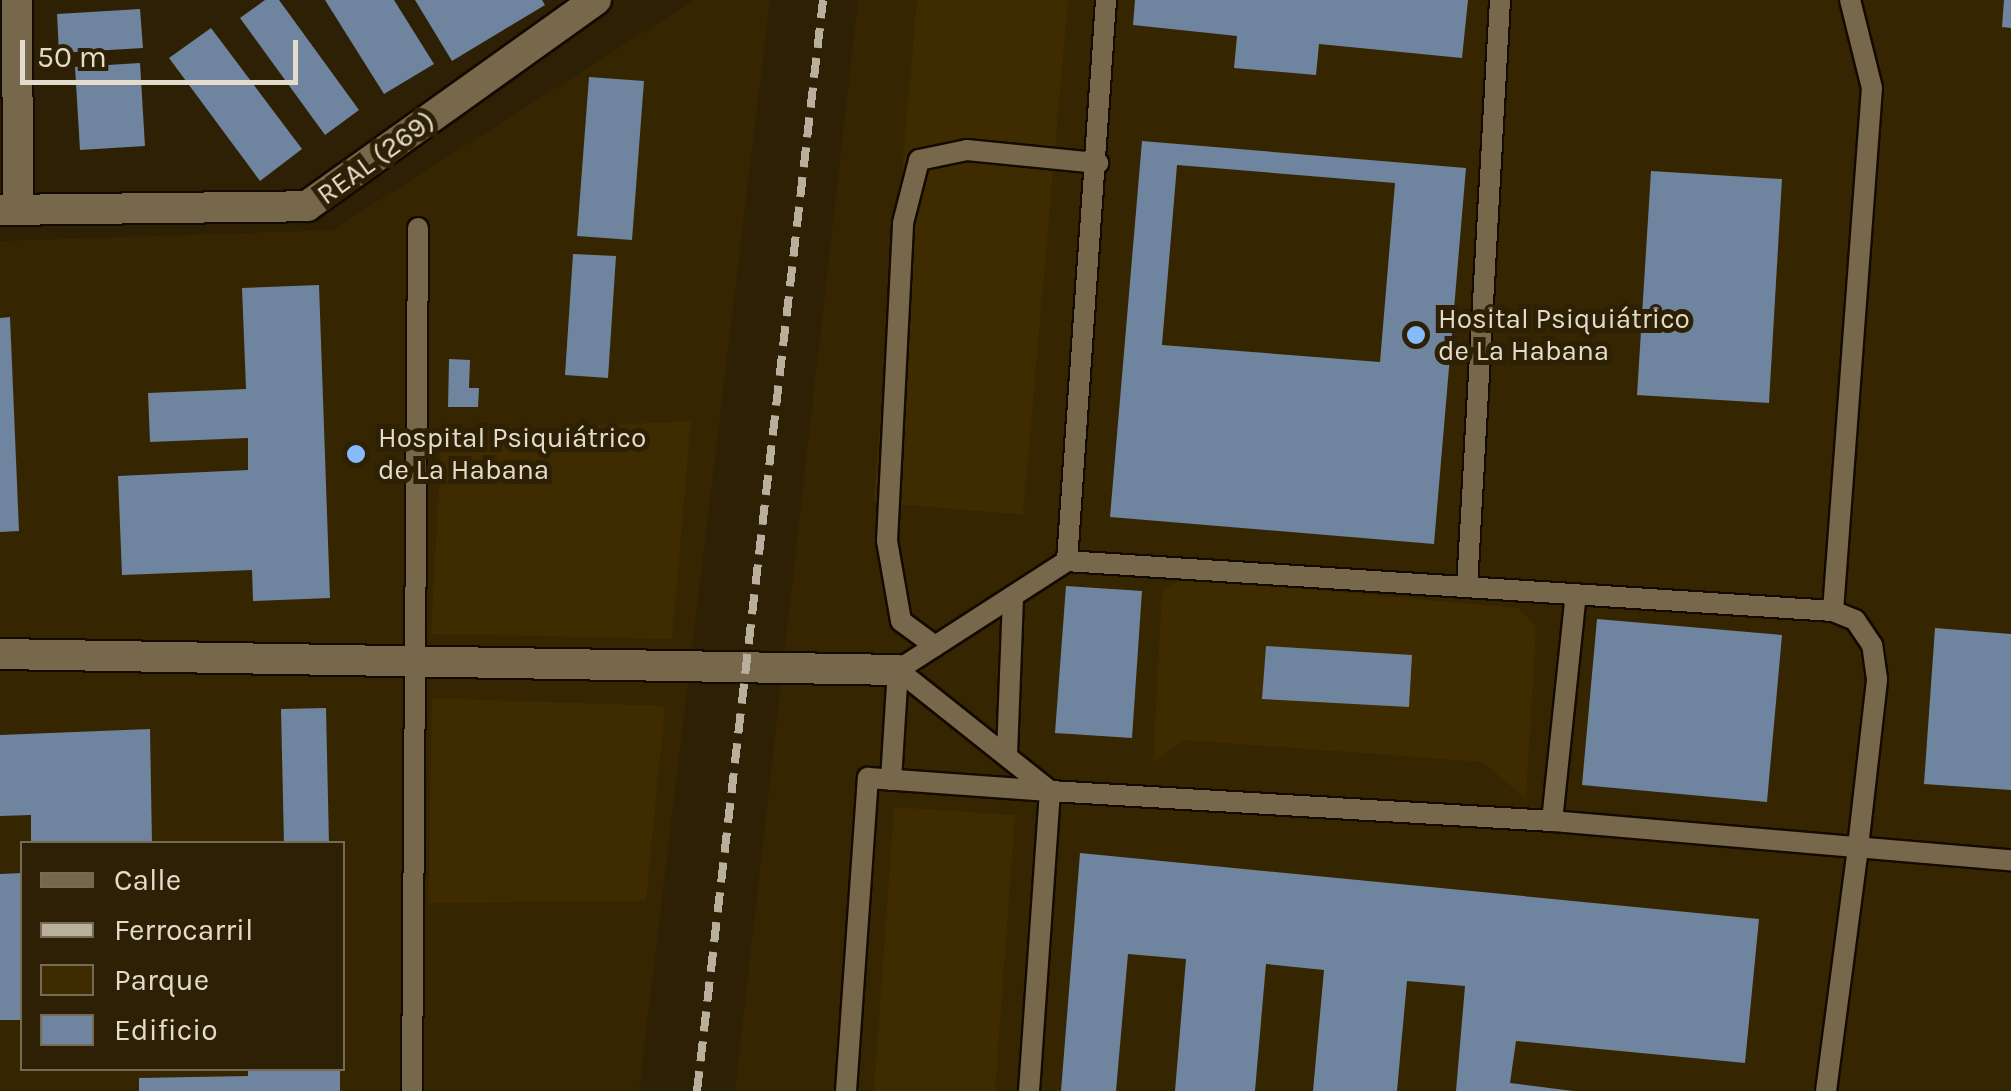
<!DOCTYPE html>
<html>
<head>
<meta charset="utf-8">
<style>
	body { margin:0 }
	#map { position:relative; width:2011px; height:1091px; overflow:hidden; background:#2d2004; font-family:Karla,sans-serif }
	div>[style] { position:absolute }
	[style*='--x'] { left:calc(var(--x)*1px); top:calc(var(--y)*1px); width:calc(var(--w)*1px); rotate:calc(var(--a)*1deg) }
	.built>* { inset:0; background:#352500 }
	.green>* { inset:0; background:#3e2b00 }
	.building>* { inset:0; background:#6f849e }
	.roads { filter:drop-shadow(2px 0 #130a00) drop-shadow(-2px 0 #130a00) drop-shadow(0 2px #130a00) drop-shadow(0 -2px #130a00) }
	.lane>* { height:20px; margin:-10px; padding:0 10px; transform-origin:10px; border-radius:10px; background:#77684b }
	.street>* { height:30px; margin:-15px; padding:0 15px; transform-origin:15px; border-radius:15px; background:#77684b }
	.rail>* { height:8px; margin-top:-4px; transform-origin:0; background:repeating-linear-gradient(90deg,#b8af9c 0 20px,transparent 0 30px) }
	.dots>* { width:28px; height:28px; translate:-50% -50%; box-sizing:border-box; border:5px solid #2d2004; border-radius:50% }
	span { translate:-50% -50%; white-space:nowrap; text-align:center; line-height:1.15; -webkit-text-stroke:10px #2d2004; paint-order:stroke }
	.street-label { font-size:28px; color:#e3dbcb }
	.poi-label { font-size:28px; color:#e3dbcb }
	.left { translate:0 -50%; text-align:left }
	.legend { position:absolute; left:20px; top:841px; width:325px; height:230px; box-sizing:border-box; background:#2d2004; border:2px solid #766b54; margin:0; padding:12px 18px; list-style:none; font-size:30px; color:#e3dbcb }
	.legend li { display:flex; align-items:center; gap:20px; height:50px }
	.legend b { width:50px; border:2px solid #766b54 }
	.scale { position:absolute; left:20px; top:40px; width:278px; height:45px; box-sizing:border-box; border:5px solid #e3dbcb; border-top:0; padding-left:12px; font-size:30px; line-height:35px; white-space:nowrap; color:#e3dbcb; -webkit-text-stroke:8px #2d2004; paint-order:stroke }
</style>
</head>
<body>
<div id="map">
	<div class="built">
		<div style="clip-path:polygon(evenodd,694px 0,770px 0,639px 1091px,0 1091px,0 241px,332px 230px,694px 0,22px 844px,342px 844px,342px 1068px,22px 1068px,22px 844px)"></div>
		<div style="clip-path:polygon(858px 0,2011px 0,2011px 1091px,735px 1091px)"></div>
	</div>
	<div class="green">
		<div style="clip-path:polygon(917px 0,1068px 0,1023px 515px,873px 502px)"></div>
		<div style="clip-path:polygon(691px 421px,672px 639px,431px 634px,442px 433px)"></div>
		<div style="clip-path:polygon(1183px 578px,1518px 608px,1536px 627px,1526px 799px,1483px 762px,1184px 740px,1153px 763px,1162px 591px)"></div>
		<div style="clip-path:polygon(432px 698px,665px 706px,646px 901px,428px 903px)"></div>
		<div style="clip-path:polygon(894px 807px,1015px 815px,995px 1091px,874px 1091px)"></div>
	</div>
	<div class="building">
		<div style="clip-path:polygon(265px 0,279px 0,359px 110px,325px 135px,240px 18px)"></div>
		<div style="clip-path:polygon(325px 0,394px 0,434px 64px,384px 94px)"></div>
		<div style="clip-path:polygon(415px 0,542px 0,545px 5px,452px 61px)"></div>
		<div style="clip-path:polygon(1135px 0,1468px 0,1462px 58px,1319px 44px,1316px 75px,1234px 68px,1237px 36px,1133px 25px)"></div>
		<div style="clip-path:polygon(2004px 0,2011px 0,2011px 28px,2002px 27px)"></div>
		<div style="clip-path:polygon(140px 9px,143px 48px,59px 53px,57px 14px)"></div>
		<div style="clip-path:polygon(211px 28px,302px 149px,260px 181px,169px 58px)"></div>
		<div style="clip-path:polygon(140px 63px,145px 146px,80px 150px,75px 67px)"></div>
		<div style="clip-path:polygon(589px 77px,644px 81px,632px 240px,577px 236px)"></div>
		<div style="clip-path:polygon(evenodd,1142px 141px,1466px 168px,1434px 544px,1110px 517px,1142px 141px,1177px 165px,1395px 183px,1380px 362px,1162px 345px,1177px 165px)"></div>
		<div style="clip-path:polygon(1651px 171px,1782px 179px,1769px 403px,1637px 395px)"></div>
		<div style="clip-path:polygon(573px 254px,616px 256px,608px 378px,565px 375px)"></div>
		<div style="clip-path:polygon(319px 285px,330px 598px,253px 601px,252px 570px,122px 575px,118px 476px,248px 470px,248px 438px,150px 442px,148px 393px,246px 389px,242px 288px)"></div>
		<div style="clip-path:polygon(10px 317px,19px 531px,0 532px,0 318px)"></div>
		<div style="clip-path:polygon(449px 359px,470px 360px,469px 388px,479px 388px,478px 407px,448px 407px)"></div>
		<div style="clip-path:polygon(1066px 586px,1142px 591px,1132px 738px,1055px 733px)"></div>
		<div style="clip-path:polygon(1597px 619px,1782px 635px,1767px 802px,1582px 785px)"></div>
		<div style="clip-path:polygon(1935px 628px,2011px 634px,2011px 790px,1924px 784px)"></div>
		<div style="clip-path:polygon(1266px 646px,1412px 655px,1409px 707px,1262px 699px)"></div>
		<div style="clip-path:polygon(326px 708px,329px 844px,284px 844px,281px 709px)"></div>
		<div style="clip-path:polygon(150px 729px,152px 844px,31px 844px,31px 815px,0 816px,0 735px)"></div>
		<div style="clip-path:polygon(1080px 853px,1759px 919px,1745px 1063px,1516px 1041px,1510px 1083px,1573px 1091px,1456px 1091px,1465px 986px,1407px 981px,1397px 1091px,1313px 1091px,1324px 970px,1266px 964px,1255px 1091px,1175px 1091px,1186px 959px,1128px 954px,1116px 1091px,1061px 1091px)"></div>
		<div style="clip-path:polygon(22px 873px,22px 1020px,0 1020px,0 874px)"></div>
		<div style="clip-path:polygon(248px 1068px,340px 1068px,340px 1091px,139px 1091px,139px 1078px,248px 1076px)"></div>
	</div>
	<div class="roads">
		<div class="lane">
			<div style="--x:1067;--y:561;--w:562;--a:-86.02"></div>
			<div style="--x:1467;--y:587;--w:588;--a:-86.78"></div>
			<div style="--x:1833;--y:611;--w:524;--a:-85.74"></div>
			<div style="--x:1872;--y:88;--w:91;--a:-104"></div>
			<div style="--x:935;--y:646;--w:42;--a:-143.7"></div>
			<div style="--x:901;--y:621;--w:81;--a:-99.9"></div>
			<div style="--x:887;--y:541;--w:318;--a:-87.1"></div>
			<div style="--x:903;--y:223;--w:65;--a:-75.7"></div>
			<div style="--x:919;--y:160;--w:49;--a:-11.8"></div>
			<div style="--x:967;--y:150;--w:132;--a:5.7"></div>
			<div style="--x:1007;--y:754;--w:158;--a:-87.8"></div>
			<div style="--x:891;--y:780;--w:110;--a:-86.4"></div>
			<div style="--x:1552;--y:821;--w:228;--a:-84"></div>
			<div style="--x:412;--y:1091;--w:863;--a:-89.6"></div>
			<div style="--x:846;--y:1091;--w:314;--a:-86"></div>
			<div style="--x:868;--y:778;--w:182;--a:4.1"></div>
			<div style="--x:1050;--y:791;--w:301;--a:94"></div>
			<div style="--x:1826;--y:1091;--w:246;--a:-82.5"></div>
			<div style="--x:1858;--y:847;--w:169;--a:-83.5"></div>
			<div style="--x:1877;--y:679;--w:34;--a:-98"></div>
			<div style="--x:1872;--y:645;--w:30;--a:-124"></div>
			<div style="--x:1855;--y:620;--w:24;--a:-158"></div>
			<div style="--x:1833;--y:611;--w:768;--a:-176.27"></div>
			<div style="--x:1067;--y:561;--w:201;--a:147.2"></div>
			<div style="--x:898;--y:670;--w:194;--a:38.5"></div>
			<div style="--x:1050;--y:791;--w:503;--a:3.42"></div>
			<div style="--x:1552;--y:821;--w:461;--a:4.9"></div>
		</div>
		<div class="street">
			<div style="--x:17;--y:0;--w:210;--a:89.7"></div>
			<div style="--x:0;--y:210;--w:307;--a:-0.7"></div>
			<div style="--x:307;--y:206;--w:355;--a:-35.5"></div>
			<div style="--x:0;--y:654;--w:898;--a:1.02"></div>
		</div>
	</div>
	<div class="rail">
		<div style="--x:697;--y:1091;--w:1098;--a:-83.41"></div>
	</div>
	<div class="dots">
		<div style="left:1416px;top:335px;background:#86bbfb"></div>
		<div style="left:356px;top:454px;background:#86bbfb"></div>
	</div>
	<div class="street-label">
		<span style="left:376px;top:158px;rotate:-36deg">REAL (269)</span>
	</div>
	<div class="poi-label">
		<span class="left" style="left:1438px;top:335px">Hosital Psiquiátrico<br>de La Habana</span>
		<span class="left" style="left:378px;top:454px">Hospital Psiquiátrico<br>de La Habana</span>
	</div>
	<ul class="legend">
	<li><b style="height:12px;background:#77684b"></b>Calle</li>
	<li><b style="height:12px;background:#b8af9c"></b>Ferrocarril</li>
	<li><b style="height:28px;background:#3e2b00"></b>Parque</li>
	<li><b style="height:28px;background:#6f849e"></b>Edificio</li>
	</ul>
	<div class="scale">50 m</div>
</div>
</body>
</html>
